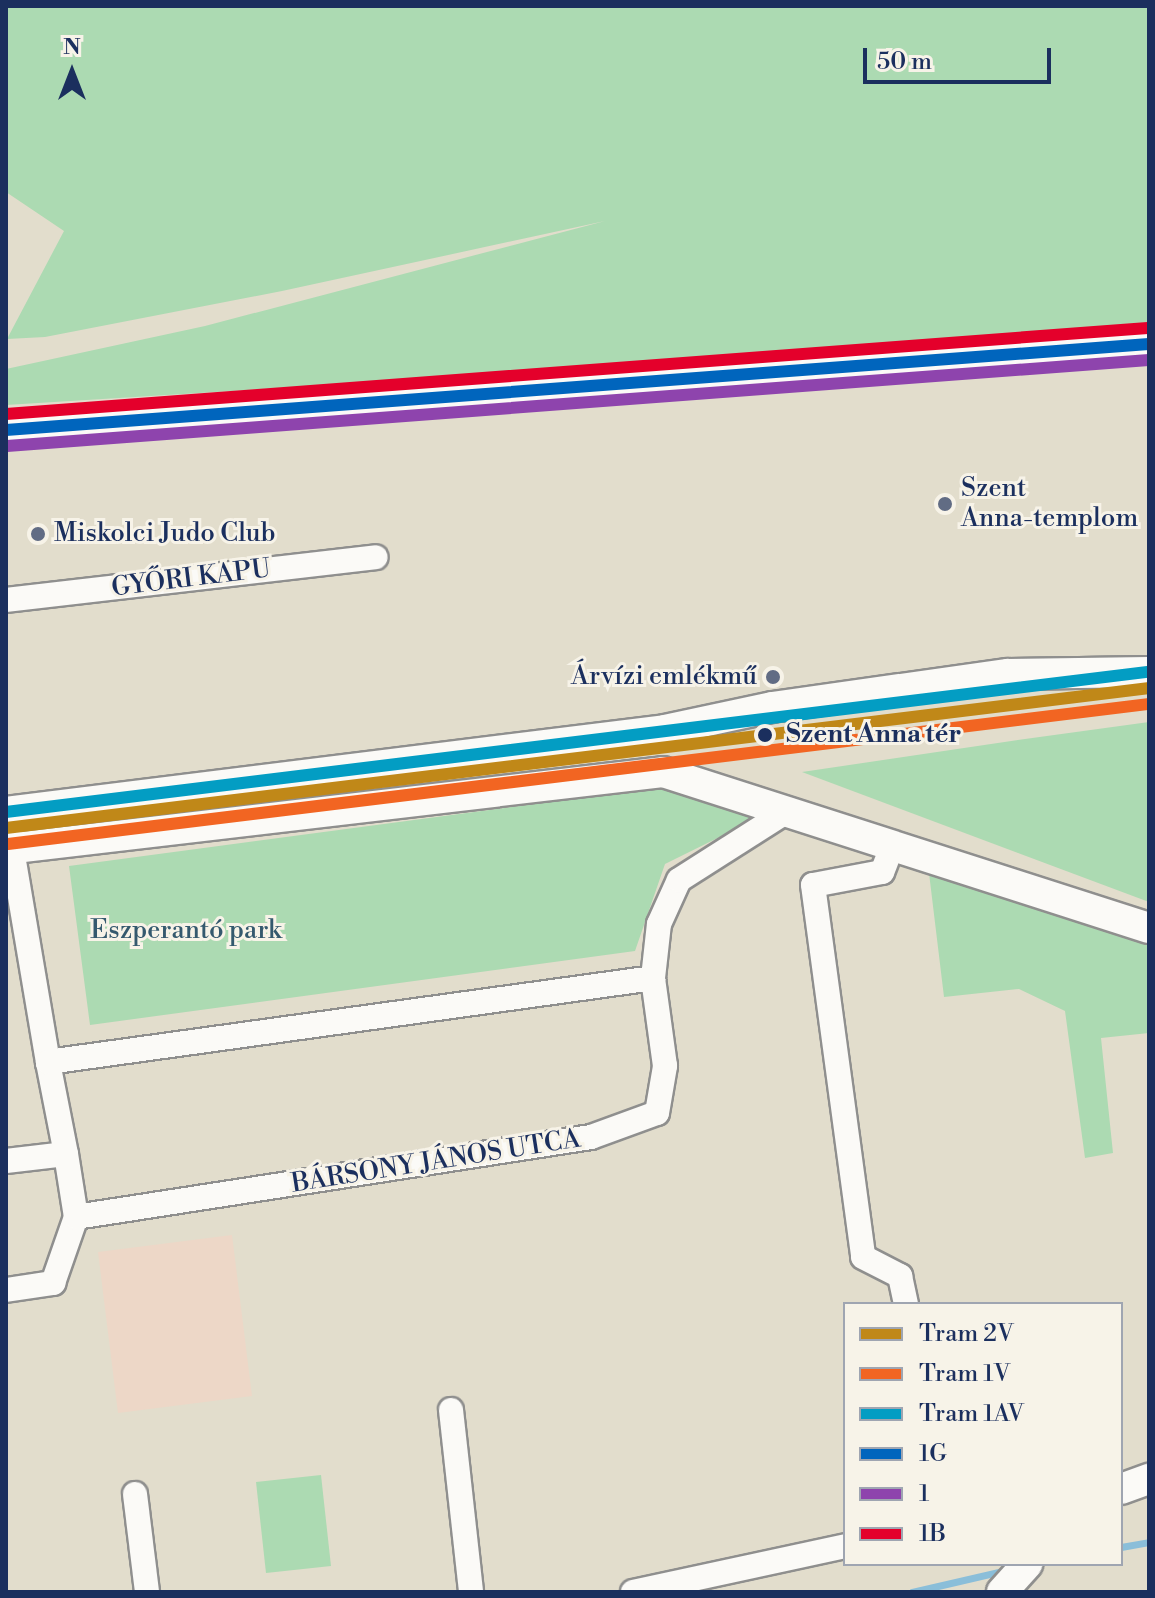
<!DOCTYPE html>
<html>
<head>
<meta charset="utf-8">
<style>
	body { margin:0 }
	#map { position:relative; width:1155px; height:1598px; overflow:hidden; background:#e2ddcc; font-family:"Libre Bodoni",serif }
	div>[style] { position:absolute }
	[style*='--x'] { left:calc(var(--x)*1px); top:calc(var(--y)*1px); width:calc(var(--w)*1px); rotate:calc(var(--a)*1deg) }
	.built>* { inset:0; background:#edd7c7 }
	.green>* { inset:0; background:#acdab2 }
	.stream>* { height:7px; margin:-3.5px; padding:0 3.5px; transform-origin:3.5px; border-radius:3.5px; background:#8abed9 }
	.roads { filter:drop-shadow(2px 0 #8f8f8e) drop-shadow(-2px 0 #8f8f8e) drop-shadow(0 2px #8f8f8e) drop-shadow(0 -2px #8f8f8e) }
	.minor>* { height:24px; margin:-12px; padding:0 12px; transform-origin:12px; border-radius:12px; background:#fbfaf7 }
	.tertiary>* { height:30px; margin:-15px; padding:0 15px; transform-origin:15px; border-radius:15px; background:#fbfaf7 }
	.bus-1>* { height:12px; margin:-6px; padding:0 6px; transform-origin:6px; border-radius:6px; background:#0065bd }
	.bus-2>* { height:12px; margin:-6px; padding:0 6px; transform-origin:6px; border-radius:6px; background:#8e44ad }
	.bus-3>* { height:12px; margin:-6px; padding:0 6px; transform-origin:6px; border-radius:6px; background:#e4002b }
	.tram-1>* { height:12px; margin:-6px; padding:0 6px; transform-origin:6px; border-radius:6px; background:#c08818 }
	.tram-2>* { height:12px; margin:-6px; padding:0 6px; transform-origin:6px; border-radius:6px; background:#f26522 }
	.tram-3>* { height:12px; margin:-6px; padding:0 6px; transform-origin:6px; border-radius:6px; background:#039dc3 }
	.dots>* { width:22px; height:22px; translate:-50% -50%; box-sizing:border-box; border:4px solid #f7f3e8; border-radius:50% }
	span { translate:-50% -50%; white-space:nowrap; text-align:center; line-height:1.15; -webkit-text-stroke:6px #f7f3e8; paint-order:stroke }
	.poi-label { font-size:26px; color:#1b2f5e }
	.left { translate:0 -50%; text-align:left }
	.right { translate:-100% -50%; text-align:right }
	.street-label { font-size:26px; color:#1b2f5e }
	.stop-label { font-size:26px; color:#1b2f5e; font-weight:700 }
	.park-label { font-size:26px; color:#34596e }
	.frame { position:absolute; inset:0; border:8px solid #1b2f5e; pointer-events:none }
	.legend { position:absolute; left:843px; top:1302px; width:280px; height:264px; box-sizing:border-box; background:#f7f3e8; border:2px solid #9fa5b1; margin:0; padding:10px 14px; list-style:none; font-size:24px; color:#1b2f5e }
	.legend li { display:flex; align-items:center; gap:16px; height:40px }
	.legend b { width:40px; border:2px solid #9fa5b1 }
	.north { position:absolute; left:32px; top:32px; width:80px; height:80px; -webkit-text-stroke:6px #f7f3e8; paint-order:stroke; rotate:0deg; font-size:22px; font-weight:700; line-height:32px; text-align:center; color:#1b2f5e }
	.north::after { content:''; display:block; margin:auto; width:28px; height:36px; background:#1b2f5e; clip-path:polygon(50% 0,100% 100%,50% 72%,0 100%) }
	.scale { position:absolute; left:863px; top:48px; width:188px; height:36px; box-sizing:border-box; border:4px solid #1b2f5e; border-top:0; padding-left:10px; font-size:24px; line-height:28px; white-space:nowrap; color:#1b2f5e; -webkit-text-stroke:6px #f7f3e8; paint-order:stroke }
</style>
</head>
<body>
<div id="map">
	<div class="built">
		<div style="clip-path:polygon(232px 1235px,252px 1396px,118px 1413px,98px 1252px)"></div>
	</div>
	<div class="green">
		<div style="clip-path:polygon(6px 6px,1149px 6px,1149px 324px,456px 377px,6px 405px,6px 369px,205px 326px,605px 221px,282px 291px,45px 337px,7px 339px,64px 231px,6px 192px)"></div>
		<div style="clip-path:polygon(1149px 722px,1149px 902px,802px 772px,1025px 739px)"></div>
		<div style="clip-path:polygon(670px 786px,758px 818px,665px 864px,635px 951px,90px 1025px,69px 866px)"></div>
		<div style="clip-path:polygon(929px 873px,1149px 943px,1149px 1033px,1101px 1038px,1113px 1153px,1085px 1158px,1065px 1011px,1019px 989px,944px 997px)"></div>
		<div style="clip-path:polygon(321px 1475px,331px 1566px,266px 1573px,256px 1482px)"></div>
	</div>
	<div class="stream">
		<div style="--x:1121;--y:1547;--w:28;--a:-10"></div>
		<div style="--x:912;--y:1592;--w:98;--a:-13"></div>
	</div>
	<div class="roads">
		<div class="minor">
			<div style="--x:6;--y:600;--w:372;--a:-6.6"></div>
			<div style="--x:6;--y:814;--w:252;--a:80.4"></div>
			<div style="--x:893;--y:844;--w:30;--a:111"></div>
			<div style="--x:882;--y:872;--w:70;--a:169.3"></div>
			<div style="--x:813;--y:885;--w:375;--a:82.3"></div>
			<div style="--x:863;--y:1257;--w:42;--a:27.2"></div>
			<div style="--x:900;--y:1276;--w:29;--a:78"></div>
			<div style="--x:66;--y:1154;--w:64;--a:81"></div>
			<div style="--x:6;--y:1161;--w:60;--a:-6.7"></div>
			<div style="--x:66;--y:1154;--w:94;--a:-101.1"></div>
			<div style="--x:48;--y:1062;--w:611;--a:-7.9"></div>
			<div style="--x:6;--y:1290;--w:48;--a:-8.5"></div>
			<div style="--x:53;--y:1283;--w:70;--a:-70.8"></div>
			<div style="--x:76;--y:1217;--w:521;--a:-8.83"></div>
			<div style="--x:591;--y:1137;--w:70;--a:-20"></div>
			<div style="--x:657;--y:1113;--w:48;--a:-80.3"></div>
			<div style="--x:665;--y:1066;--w:89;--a:-97.8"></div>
			<div style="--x:653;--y:978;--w:54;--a:-83.7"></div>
			<div style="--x:659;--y:924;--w:48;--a:-65.6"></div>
			<div style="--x:679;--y:880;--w:130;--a:-32.5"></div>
			<div style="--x:451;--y:1410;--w:183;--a:83.7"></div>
			<div style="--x:135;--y:1494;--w:99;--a:83"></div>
			<div style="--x:633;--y:1592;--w:217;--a:-12.2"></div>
		</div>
		<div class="tertiary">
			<div style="--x:6;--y:430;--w:1146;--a:-4.3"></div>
			<div style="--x:6;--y:812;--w:664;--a:-7.09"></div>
			<div style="--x:665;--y:730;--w:109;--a:-12.1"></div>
			<div style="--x:772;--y:707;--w:238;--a:-8"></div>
			<div style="--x:1008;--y:674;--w:141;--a:-0.8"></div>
			<div style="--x:6;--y:849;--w:661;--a:-6.68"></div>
			<div style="--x:663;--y:772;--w:510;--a:17.8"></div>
			<div style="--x:1121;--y:1489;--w:30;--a:-20"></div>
			<div style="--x:1002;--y:1592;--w:38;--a:-48"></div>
		</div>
	</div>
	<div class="bus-1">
		<div style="--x:6;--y:430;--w:1146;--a:-4.3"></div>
	</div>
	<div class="bus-2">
		<div style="--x:7;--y:446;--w:1145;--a:-4.31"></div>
	</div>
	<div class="bus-3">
		<div style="--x:6;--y:414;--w:1145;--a:-4.31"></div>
	</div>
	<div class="tram-1">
		<div style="--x:6;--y:828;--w:1152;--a:-6.98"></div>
	</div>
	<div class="tram-2">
		<div style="--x:8;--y:844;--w:1150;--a:-7"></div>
	</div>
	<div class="tram-3">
		<div style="--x:6;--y:812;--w:1150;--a:-7"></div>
	</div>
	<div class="dots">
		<div style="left:945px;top:504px;background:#616c84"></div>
		<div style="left:38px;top:534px;background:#616c84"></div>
		<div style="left:773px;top:677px;background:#616c84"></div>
		<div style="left:765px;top:735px;background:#1b2f5e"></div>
	</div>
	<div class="poi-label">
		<span class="left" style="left:961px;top:504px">Szent<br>Anna-templom</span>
		<span class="left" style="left:54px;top:534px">Miskolci Judo Club</span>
		<span class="right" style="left:757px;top:677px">Árvízi emlékmű</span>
	</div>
	<div class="street-label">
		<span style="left:191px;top:579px;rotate:-7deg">GYŐRI KAPU</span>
		<span style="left:436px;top:1162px;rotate:-9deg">BÁRSONY JÁNOS UTCA</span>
	</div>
	<div class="stop-label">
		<span class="left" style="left:786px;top:735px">Szent Anna tér</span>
	</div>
	<div class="park-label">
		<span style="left:186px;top:931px">Eszperantó park</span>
	</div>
	<div class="frame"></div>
	<ul class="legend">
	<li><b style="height:10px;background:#c08818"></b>Tram 2V</li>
	<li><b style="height:10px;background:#f26522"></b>Tram 1V</li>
	<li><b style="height:10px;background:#039dc3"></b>Tram 1AV</li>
	<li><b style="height:10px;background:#0065bd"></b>1G</li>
	<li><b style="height:10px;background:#8e44ad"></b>1</li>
	<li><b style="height:10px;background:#e4002b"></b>1B</li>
	</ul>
	<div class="north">N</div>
	<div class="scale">50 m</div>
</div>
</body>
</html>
